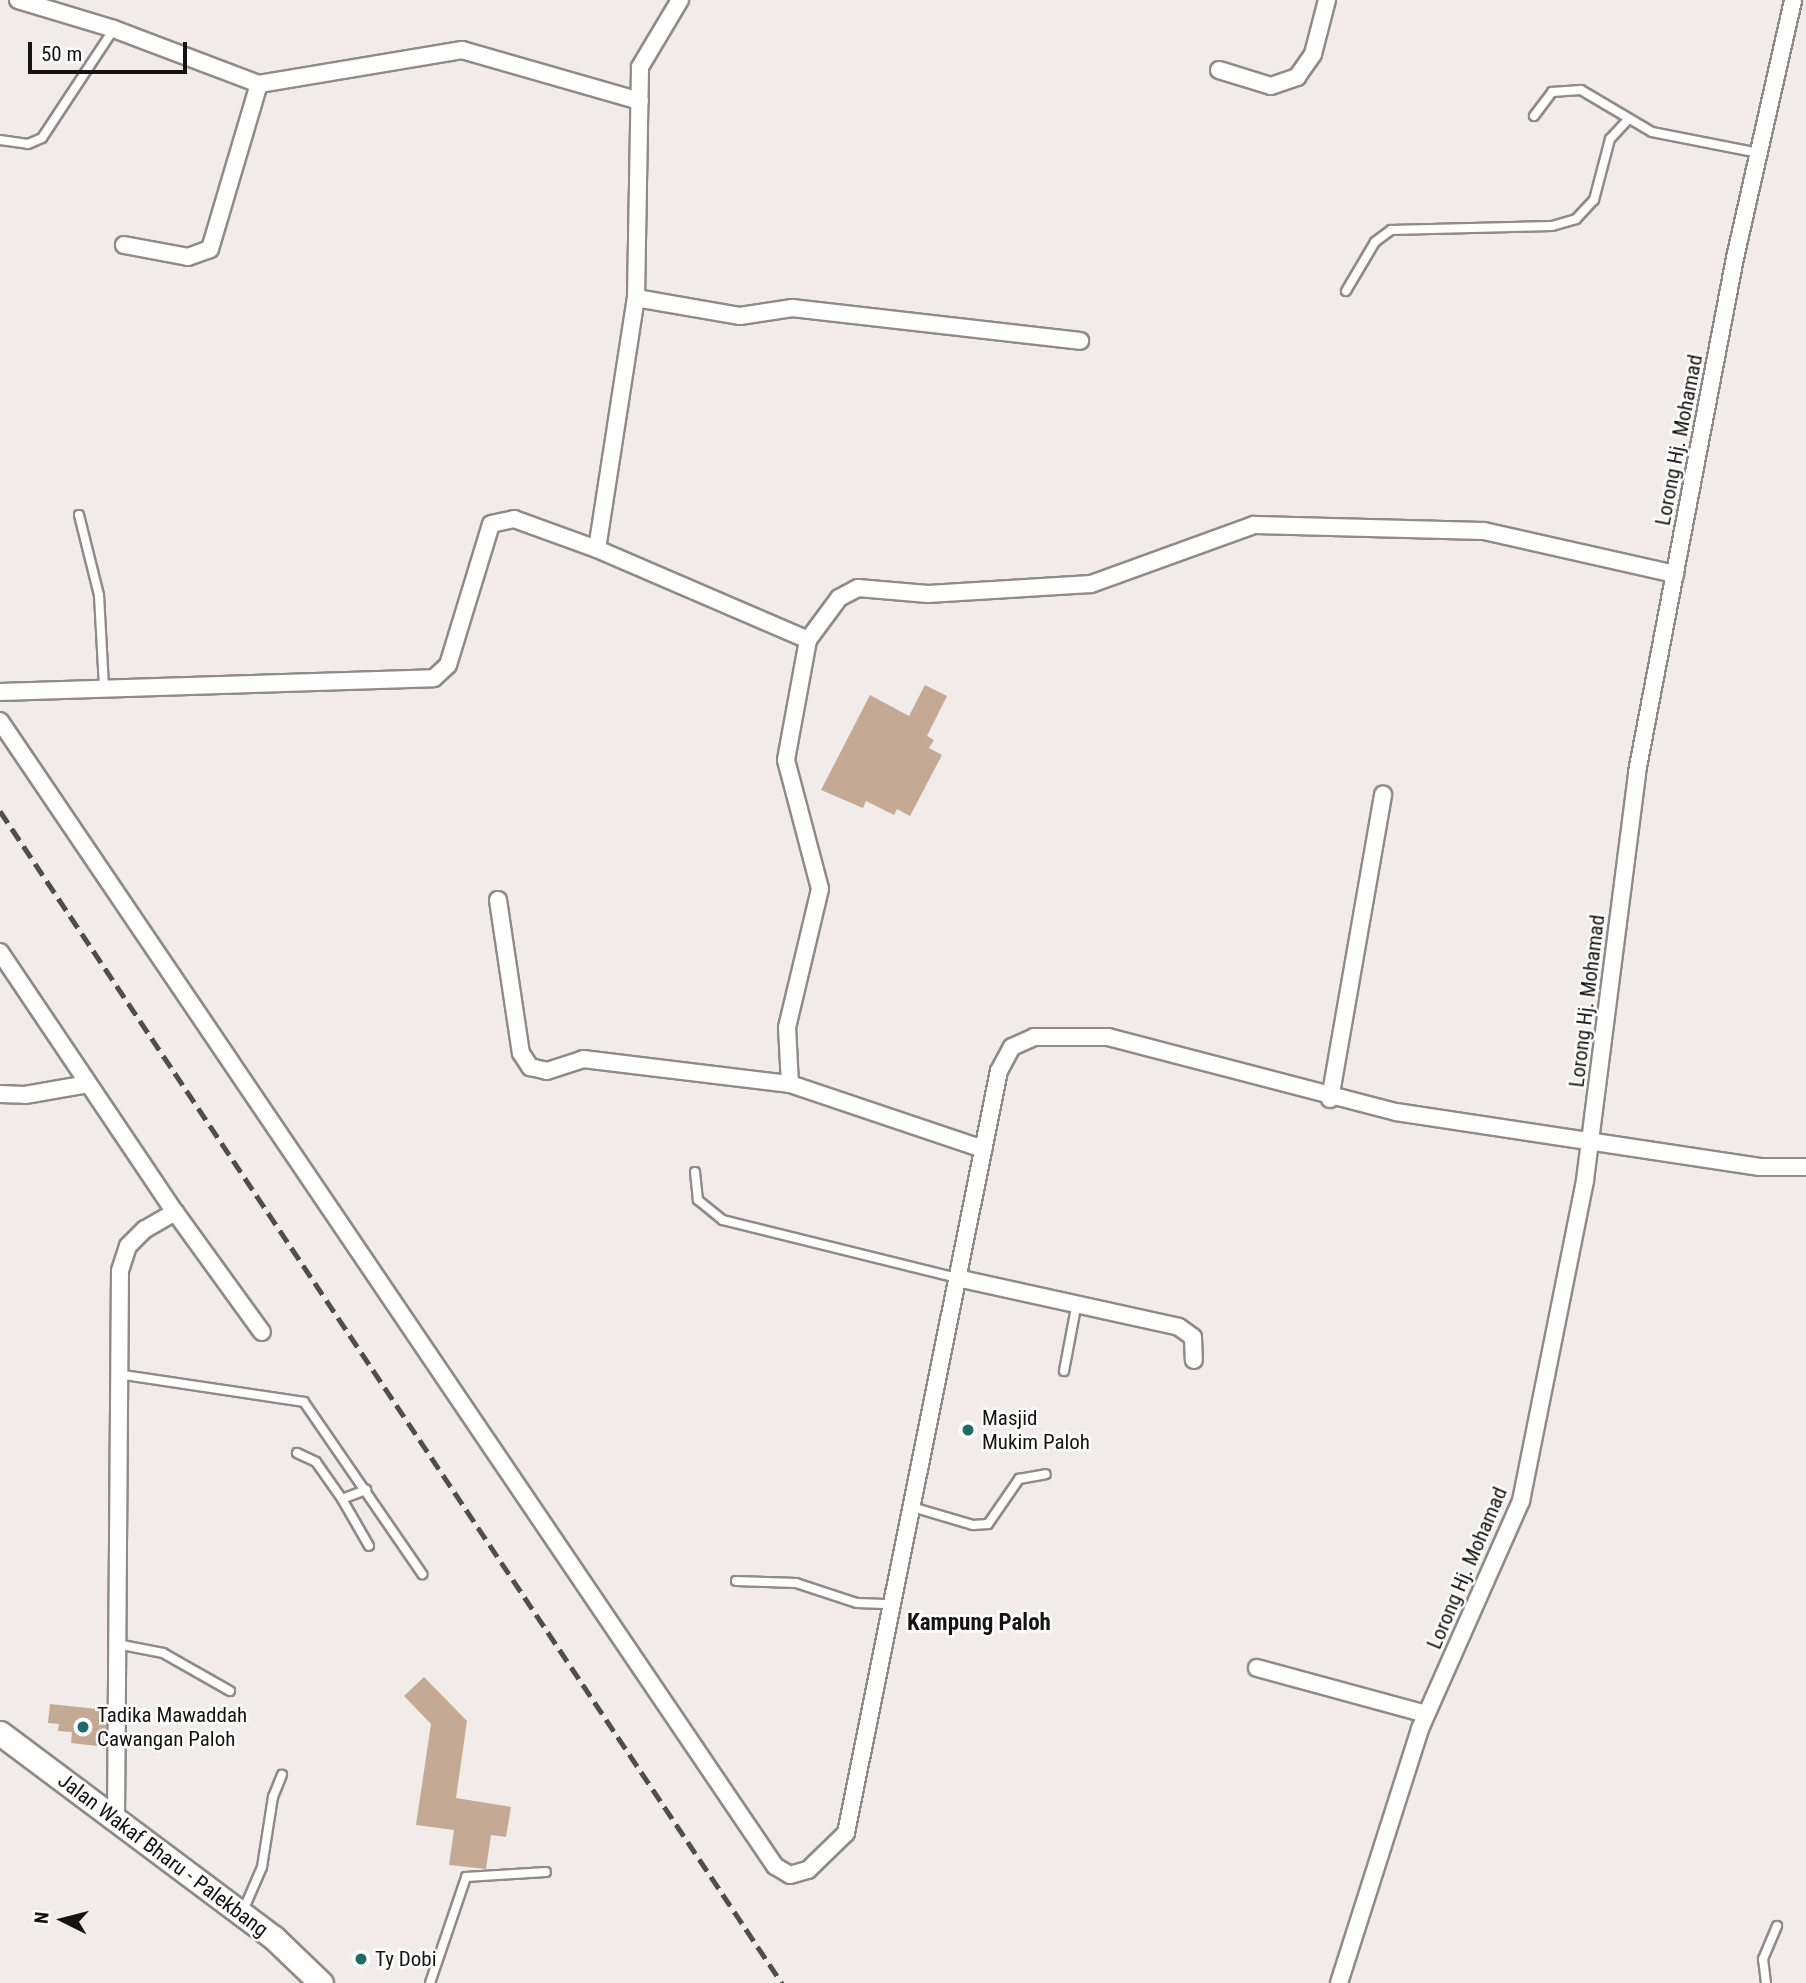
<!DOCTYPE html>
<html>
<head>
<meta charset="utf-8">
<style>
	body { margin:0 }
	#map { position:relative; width:1806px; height:1983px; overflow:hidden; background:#f1ebe9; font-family:"Roboto Condensed",sans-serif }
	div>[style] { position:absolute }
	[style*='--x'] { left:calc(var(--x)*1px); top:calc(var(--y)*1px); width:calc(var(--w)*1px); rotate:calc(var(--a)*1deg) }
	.building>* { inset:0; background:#c4aa94 }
	.roads { filter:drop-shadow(2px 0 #908a88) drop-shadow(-2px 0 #908a88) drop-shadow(0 2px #908a88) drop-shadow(0 -2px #908a88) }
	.service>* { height:8px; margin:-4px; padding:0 4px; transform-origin:4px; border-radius:4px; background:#fff }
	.minor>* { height:16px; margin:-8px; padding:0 8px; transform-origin:8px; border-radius:8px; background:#fff }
	.secondary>* { height:23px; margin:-11.5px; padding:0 11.5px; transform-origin:11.5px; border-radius:11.5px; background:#fff }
	.rail>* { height:5px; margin-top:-2.5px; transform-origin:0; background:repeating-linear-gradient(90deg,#504d4d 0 14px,transparent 0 21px) }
	.dots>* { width:19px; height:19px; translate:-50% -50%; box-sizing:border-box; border:4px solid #fff; border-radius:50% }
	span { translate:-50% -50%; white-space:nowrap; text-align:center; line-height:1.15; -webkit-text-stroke:5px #fff; paint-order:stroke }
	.street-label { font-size:21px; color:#141212 }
	.poi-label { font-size:21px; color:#141212 }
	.left { translate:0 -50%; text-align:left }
	.neighbourhood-label { font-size:23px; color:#141212; font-weight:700 }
	.north { position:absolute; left:28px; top:1885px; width:70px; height:70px; -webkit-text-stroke:5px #fff; paint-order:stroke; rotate:276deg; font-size:19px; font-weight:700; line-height:28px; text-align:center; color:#141212 }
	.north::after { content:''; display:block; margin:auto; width:24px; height:32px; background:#141212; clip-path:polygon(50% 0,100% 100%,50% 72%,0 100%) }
	.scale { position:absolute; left:28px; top:42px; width:159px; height:32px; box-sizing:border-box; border:4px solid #141212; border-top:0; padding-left:9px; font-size:21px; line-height:24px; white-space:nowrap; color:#141212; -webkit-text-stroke:5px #fff; paint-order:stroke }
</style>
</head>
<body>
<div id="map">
	<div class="building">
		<div style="clip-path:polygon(925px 685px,947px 696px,927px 736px,934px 740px,929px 748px,942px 755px,910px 816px,897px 809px,894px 815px,866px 801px,863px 808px,821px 790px,870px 695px,909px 716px)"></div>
		<div style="clip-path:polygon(424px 1677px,467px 1721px,456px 1798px,511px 1807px,506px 1837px,491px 1835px,486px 1869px,449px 1865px,454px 1830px,416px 1825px,431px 1724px,404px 1696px)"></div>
		<div style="clip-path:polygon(50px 1704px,106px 1710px,106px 1747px,71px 1743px,72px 1732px,58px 1731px,59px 1724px,48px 1723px)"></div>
	</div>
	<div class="roads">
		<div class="service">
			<div style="--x:1534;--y:116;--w:30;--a:-53"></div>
			<div style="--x:1552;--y:92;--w:29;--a:-4"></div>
			<div style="--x:1581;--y:90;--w:82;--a:30.6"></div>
			<div style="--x:1652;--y:132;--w:109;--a:11.1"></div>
			<div style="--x:0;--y:140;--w:28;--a:8"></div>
			<div style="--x:28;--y:144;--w:15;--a:-23"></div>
			<div style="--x:42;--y:138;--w:131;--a:-56.6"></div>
			<div style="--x:1346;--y:291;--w:57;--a:-59.4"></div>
			<div style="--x:1375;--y:242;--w:20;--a:-37"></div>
			<div style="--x:1391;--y:230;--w:161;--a:-1.4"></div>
			<div style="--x:1552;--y:226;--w:25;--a:-16"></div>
			<div style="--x:1576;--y:219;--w:26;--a:-47"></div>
			<div style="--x:1594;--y:200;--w:63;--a:-75.3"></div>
			<div style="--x:1610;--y:139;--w:25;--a:-47"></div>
			<div style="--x:79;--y:515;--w:82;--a:76"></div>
			<div style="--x:99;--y:595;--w:91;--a:86.9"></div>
			<div style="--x:695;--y:1172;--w:28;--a:84"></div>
			<div style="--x:698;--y:1200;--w:32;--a:39"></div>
			<div style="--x:723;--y:1220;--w:241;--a:13.9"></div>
			<div style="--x:1064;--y:1371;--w:70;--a:-79.3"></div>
			<div style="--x:117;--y:1374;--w:189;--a:8.5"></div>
			<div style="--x:304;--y:1402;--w:209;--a:55.5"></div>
			<div style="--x:297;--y:1453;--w:21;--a:25"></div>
			<div style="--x:316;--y:1462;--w:45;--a:54.9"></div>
			<div style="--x:342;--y:1499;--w:26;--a:-21"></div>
			<div style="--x:342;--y:1499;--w:54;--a:60.1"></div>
			<div style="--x:912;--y:1507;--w:64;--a:16.4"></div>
			<div style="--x:973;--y:1525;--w:15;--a:-4"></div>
			<div style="--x:988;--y:1524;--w:55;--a:-55.4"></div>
			<div style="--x:1019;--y:1479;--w:27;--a:-10"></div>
			<div style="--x:736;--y:1581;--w:60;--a:1.9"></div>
			<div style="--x:796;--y:1583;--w:64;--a:18.2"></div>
			<div style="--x:857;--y:1603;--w:35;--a:2"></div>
			<div style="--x:117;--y:1644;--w:47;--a:11.1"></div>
			<div style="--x:163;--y:1653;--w:77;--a:29.6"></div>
			<div style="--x:243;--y:1911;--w:48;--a:-66.6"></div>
			<div style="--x:262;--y:1867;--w:71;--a:-81.1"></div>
			<div style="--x:273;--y:1797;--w:24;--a:-68"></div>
			<div style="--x:430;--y:1983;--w:112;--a:-71.2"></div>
			<div style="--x:466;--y:1877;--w:80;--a:-3.6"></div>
			<div style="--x:1766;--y:1983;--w:24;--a:-97"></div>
			<div style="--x:1763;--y:1959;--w:36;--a:-67"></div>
		</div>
		<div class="minor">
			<div style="--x:18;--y:0;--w:100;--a:16.8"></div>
			<div style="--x:114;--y:29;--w:155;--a:20.8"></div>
			<div style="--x:1219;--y:70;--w:54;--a:17.1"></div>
			<div style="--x:1271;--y:86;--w:28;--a:-19"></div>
			<div style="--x:1297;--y:77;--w:28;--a:-55"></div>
			<div style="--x:1313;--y:54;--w:56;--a:-75.5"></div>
			<div style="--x:124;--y:245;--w:65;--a:10.6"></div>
			<div style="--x:188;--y:257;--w:23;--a:-20"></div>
			<div style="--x:210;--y:249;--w:172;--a:-73.5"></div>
			<div style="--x:259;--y:84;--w:206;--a:-9.5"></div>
			<div style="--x:462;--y:50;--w:185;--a:16"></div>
			<div style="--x:636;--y:298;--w:106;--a:9.8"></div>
			<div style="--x:740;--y:316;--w:53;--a:-8.7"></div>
			<div style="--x:792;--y:308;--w:290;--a:6.5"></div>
			<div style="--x:597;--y:549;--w:230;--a:23.3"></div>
			<div style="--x:808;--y:640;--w:122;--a:100.4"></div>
			<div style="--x:786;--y:760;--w:133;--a:75.2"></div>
			<div style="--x:820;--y:889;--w:142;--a:103.4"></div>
			<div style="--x:787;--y:1027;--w:57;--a:87"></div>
			<div style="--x:808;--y:640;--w:52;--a:-53.6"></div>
			<div style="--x:839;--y:598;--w:21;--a:-28"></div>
			<div style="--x:858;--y:588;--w:70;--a:4.9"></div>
			<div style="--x:928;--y:594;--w:163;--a:-3.5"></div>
			<div style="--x:1091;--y:584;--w:173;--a:-19.9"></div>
			<div style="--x:1254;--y:525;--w:230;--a:1.5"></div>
			<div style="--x:1484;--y:531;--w:196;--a:12.7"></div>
			<div style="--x:0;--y:692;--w:434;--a:-1.8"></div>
			<div style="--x:434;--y:678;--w:19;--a:-43"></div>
			<div style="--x:448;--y:665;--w:147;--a:-73"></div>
			<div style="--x:491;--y:524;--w:24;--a:-12"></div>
			<div style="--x:514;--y:519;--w:88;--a:19.9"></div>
			<div style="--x:597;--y:549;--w:254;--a:-81.2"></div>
			<div style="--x:636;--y:298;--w:231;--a:-89"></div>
			<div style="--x:640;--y:67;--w:78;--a:-59.2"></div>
			<div style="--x:0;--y:721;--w:1383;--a:55.91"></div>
			<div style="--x:775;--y:1866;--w:17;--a:31"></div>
			<div style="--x:790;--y:1875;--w:19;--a:-16"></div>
			<div style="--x:808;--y:1870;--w:53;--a:-44.2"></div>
			<div style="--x:846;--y:1833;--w:777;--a:-78.65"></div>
			<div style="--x:999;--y:1071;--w:27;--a:-62"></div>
			<div style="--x:1012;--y:1047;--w:24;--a:-24"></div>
			<div style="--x:1034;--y:1037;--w:74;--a:0"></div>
			<div style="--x:1108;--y:1037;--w:298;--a:14.6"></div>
			<div style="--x:1396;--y:1112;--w:368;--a:8.6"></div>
			<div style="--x:1760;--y:1167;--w:46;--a:0"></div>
			<div style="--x:498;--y:900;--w:155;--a:81.5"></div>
			<div style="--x:521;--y:1053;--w:17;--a:57"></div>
			<div style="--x:530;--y:1067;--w:17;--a:13"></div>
			<div style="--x:547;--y:1071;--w:38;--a:-18"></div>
			<div style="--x:583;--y:1059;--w:209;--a:6.9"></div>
			<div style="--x:790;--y:1084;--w:204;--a:18.6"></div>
			<div style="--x:0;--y:952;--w:313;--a:56.1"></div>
			<div style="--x:175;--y:1212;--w:34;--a:150"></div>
			<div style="--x:145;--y:1229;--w:24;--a:135"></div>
			<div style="--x:128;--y:1246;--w:26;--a:108"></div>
			<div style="--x:120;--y:1271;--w:545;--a:90.42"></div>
			<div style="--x:0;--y:1094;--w:25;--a:2"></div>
			<div style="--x:25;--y:1095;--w:64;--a:-9.9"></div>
			<div style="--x:1330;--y:1099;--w:309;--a:-80.1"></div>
			<div style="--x:175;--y:1212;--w:148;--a:54.1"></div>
			<div style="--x:957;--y:1278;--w:227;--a:12.4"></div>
			<div style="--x:1179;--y:1327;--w:17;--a:36"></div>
			<div style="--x:1193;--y:1337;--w:23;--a:88"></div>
			<div style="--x:1257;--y:1668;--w:175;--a:15.2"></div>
			<div style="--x:1339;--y:1983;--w:267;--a:-72.3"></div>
			<div style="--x:1420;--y:1729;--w:249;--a:-66.1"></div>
			<div style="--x:1521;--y:1501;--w:327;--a:-78.7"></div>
			<div style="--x:1585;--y:1180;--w:411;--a:-82.7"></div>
			<div style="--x:1637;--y:772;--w:523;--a:-79.21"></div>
			<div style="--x:1735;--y:258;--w:264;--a:-77.3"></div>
		</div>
		<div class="secondary">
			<div style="--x:0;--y:1733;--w:342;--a:36.8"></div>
			<div style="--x:274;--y:1938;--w:65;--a:43.8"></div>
		</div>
	</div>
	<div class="rail">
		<div style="--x:0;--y:811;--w:1409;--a:56.29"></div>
	</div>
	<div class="dots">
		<div style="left:968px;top:1430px;background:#206b68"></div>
		<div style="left:83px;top:1727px;background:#206b68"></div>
		<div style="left:361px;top:1959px;background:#206b68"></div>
	</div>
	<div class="street-label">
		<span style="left:1679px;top:440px;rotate:-79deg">Lorong Hj. Mohamad</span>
		<span style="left:1587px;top:1001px;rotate:-83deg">Lorong Hj. Mohamad</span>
		<span style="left:1467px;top:1568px;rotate:-67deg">Lorong Hj. Mohamad</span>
		<span style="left:163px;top:1855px;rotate:37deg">Jalan Wakaf Bharu - Palekbang</span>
	</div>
	<div class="poi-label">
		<span class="left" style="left:982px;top:1430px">Masjid<br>Mukim Paloh</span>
		<span class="left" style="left:97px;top:1727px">Tadika Mawaddah<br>Cawangan Paloh</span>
		<span class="left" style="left:375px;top:1959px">Ty Dobi</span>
	</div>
	<div class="neighbourhood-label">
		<span style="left:979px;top:1623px">Kampung Paloh</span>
	</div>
	<div class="north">N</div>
	<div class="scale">50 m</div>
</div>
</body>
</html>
